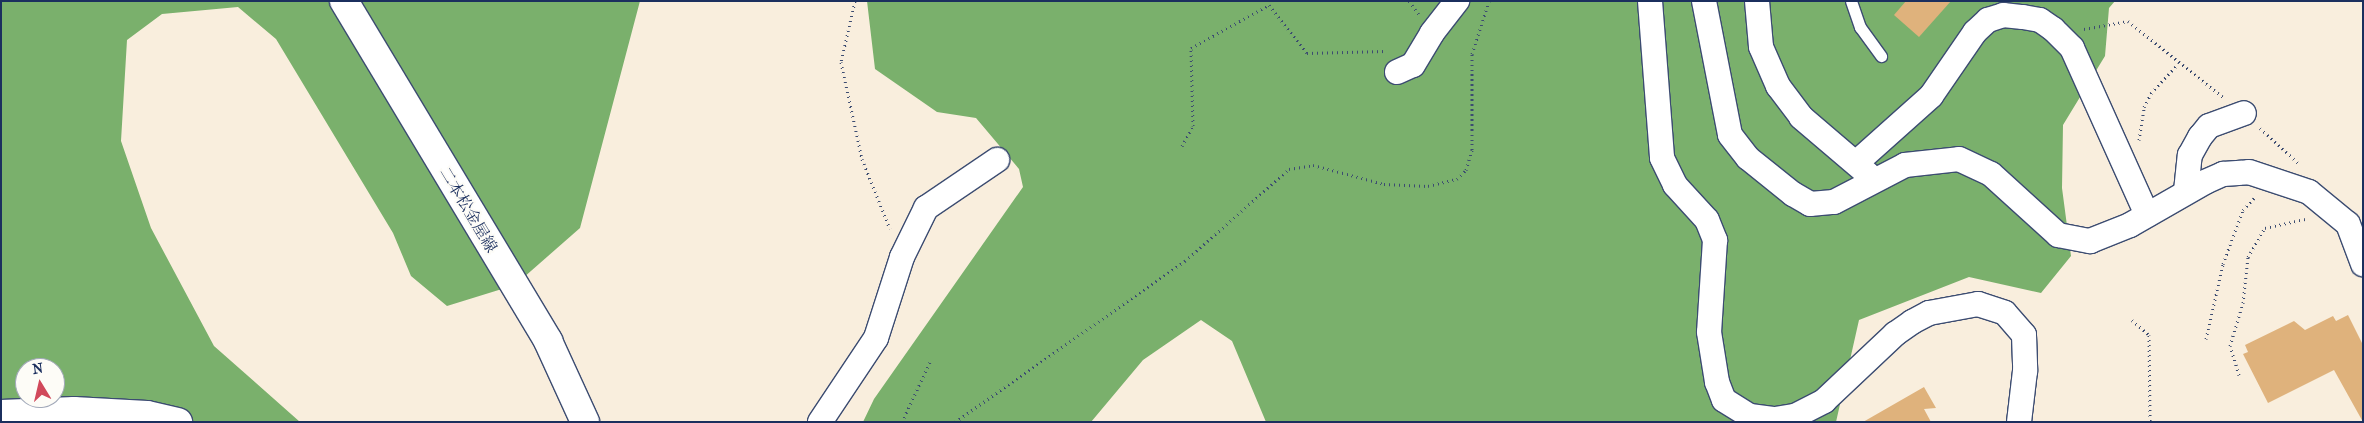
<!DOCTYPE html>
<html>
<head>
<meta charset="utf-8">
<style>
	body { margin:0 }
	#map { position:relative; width:2364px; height:423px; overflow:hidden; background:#f9eedd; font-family:"IM FELL French Canon","Noto Serif JP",serif }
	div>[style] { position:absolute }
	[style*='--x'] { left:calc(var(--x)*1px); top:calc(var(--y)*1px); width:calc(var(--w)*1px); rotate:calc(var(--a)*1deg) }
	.forest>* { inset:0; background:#7ab06c }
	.building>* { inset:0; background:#dfb27c }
	.path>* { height:3px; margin-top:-1.5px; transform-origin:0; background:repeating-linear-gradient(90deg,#3c4c71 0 1px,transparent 0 5px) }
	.roads { filter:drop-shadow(1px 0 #3c4c71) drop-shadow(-1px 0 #3c4c71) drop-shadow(0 1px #3c4c71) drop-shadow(0 -1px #3c4c71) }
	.service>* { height:11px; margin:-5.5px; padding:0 5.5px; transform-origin:5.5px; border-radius:5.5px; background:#fff }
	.minor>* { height:24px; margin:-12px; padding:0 12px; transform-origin:12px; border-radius:12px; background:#fff }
	.tertiary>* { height:28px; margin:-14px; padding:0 14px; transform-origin:14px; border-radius:14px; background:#fff }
	.primary>* { height:28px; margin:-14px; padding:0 14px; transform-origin:14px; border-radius:14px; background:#fff }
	span { translate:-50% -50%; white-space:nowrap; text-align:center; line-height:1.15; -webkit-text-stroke:4px #fdfcf7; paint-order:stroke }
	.street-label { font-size:16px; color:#1b2f5e }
	.frame { position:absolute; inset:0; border:2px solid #1b2f5e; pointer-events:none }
	.north { position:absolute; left:15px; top:358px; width:50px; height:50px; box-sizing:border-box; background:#fdfcf7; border:1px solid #a3aaba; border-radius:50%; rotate:351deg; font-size:14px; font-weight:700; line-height:20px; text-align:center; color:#1b2f5e }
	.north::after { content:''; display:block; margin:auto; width:18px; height:22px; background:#d1495b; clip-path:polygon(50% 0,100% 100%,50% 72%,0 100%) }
</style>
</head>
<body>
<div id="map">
	<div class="forest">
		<div style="clip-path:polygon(evenodd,1px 1px,640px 1px,580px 228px,515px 285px,447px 306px,411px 276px,393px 233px,276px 39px,238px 7px,162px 14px,127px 40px,121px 141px,151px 228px,214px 346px,300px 422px,1px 422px,1px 1px,25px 368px,55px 368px,55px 398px,25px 398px,25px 368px)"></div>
		<div style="clip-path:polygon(867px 1px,2115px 1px,2109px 8px,2105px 56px,2063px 125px,2062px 188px,2071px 256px,2041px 293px,1969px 277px,1859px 320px,1836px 422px,1266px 422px,1232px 341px,1201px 320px,1143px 360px,1091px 422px,863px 422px,874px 399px,1023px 187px,1019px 169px,976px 118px,937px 112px,875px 69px)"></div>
	</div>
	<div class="building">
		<div style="clip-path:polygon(1906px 1px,1951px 1px,1919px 37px,1894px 15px)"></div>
		<div style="clip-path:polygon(2348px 315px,2363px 345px,2363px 422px,2334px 370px,2268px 403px,2243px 354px,2248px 352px,2245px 345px,2294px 321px,2305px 330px,2333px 316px,2336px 321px)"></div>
		<div style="clip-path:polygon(1924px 387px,1936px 408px,1924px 409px,1931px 422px,1863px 422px)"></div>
	</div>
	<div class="path">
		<div style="--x:855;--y:1;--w:63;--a:102.9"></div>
		<div style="--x:841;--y:62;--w:99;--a:77.8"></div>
		<div style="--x:862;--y:159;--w:75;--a:68.2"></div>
		<div style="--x:1409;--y:1;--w:17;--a:54"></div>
		<div style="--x:2084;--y:29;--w:45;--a:-10.3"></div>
		<div style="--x:2128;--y:21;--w:122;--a:38.7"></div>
		<div style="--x:2260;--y:128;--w:52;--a:42.6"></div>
		<div style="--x:2139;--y:140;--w:33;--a:-81"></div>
		<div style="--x:2144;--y:107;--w:16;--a:-63"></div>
		<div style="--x:2151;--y:93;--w:40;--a:-47"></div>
		<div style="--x:1182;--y:146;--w:23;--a:-61"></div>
		<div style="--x:1193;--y:126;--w:78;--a:-91.5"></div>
		<div style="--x:1191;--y:48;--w:89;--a:-28.9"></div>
		<div style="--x:1269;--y:5;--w:61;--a:51.6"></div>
		<div style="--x:1307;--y:53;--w:79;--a:-1.5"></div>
		<div style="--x:2132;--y:320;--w:23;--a:41"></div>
		<div style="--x:2149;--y:335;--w:87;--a:89.3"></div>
		<div style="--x:2206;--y:339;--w:77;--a:-77.2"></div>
		<div style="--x:2223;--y:264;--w:58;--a:-69.7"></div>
		<div style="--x:2243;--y:210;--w:18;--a:-47"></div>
		<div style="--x:2239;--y:375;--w:30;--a:-107"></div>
		<div style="--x:2230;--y:346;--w:45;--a:-73.2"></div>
		<div style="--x:2243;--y:303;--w:46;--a:-83.8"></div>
		<div style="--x:2248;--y:257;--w:34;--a:-60"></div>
		<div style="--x:2265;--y:228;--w:41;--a:-12.7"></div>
		<div style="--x:902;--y:422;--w:66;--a:-65"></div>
		<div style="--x:955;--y:422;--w:281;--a:-35"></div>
		<div style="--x:1185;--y:261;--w:139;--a:-41.5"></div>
		<div style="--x:1289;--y:169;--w:24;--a:-9"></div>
		<div style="--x:1313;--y:165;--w:73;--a:15"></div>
		<div style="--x:1384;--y:184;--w:44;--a:2.6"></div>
		<div style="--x:1428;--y:186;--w:30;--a:-14"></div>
		<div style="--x:1457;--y:179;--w:13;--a:-45"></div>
		<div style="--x:1466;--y:170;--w:21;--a:-73"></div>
		<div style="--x:1472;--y:150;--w:96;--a:-90"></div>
		<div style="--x:1472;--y:54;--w:56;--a:-72.2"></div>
	</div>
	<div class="roads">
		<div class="service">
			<div style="--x:1851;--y:1;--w:28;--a:71"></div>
			<div style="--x:1860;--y:27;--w:36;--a:54"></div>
		</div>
		<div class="minor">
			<div style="--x:1650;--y:1;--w:157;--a:85.6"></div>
			<div style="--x:1662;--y:158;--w:30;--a:64"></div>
			<div style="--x:1675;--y:185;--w:47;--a:47.6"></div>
			<div style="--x:1707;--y:220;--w:22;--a:68"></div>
			<div style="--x:1715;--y:240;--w:92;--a:93.7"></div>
			<div style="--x:1709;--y:332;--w:51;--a:80.9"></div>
			<div style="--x:1717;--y:382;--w:19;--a:69"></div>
			<div style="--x:1724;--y:400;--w:31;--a:32"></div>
			<div style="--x:1750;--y:416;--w:25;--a:7"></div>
			<div style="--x:1775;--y:419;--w:20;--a:-9"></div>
			<div style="--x:1795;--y:416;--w:33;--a:-27"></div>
			<div style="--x:1824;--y:401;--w:98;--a:-43.3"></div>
			<div style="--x:1895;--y:334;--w:21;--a:-35"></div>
			<div style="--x:1912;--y:322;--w:19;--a:-28"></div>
			<div style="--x:1929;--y:313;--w:50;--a:-10.4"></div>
			<div style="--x:1978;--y:304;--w:28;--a:18"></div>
			<div style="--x:2005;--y:313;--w:29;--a:49"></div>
			<div style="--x:2024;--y:335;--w:36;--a:88"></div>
			<div style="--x:2025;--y:371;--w:51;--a:96.7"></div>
			<div style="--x:1704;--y:1;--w:136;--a:79"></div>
			<div style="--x:1730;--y:135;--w:29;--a:52"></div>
			<div style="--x:1748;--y:158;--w:58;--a:38.7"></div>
			<div style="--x:1793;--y:194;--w:20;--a:30"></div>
			<div style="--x:1810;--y:204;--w:24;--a:-5"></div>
			<div style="--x:1834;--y:202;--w:80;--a:-27.5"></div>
			<div style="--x:1905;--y:165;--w:54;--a:-6.3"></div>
			<div style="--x:1959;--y:159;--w:35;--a:25"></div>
			<div style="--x:1991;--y:174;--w:91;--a:42.3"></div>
			<div style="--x:2058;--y:235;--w:33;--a:11"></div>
			<div style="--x:2090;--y:241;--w:43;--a:-21.8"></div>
			<div style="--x:2130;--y:225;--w:86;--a:-29.8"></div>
			<div style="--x:2205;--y:182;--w:20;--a:-24"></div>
			<div style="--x:2223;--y:174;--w:26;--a:-4"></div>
			<div style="--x:2249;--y:172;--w:63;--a:18.4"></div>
			<div style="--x:2309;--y:192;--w:50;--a:39.4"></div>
			<div style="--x:2348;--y:224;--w:43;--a:69.4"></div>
			<div style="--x:1757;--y:1;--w:46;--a:85"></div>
			<div style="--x:1761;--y:47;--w:43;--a:66.4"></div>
			<div style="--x:1778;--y:86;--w:39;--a:53"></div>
			<div style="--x:1801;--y:117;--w:88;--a:40.4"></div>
			<div style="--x:1397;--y:72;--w:17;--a:-24"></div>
			<div style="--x:1413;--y:65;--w:37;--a:-59"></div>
			<div style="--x:1432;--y:33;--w:41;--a:-52"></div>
			<div style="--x:1856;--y:163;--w:101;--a:-41.8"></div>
			<div style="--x:1931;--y:96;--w:78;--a:-55.5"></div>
			<div style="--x:1975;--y:32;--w:18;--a:-43"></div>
			<div style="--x:1988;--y:20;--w:16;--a:-18"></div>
			<div style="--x:2003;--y:15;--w:20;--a:6"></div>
			<div style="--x:2023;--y:17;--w:17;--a:10"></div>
			<div style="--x:2040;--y:20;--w:16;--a:35"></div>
			<div style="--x:2053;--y:29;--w:27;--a:45"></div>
			<div style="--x:2072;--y:48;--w:183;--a:65.8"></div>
			<div style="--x:2186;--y:191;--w:36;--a:-84"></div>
			<div style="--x:2190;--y:155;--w:21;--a:-61"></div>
			<div style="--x:2200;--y:137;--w:14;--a:-51"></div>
			<div style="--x:2209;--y:126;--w:37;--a:-20"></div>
			<div style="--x:820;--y:422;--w:101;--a:-56.3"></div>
			<div style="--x:876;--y:338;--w:85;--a:-72.2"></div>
			<div style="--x:902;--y:257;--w:55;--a:-63.9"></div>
			<div style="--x:926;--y:208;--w:86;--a:-34.1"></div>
		</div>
		<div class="tertiary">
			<div style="--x:1;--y:414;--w:73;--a:-2.4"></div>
			<div style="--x:74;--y:411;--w:73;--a:3.1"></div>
			<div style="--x:147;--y:415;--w:32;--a:13"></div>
		</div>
		<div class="primary">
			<div style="--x:344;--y:1;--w:397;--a:59"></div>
			<div style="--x:548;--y:341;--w:89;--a:65.4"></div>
		</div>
	</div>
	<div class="street-label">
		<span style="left:468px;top:210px;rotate:59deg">二本松金屋線</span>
	</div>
	<div class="frame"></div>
	<div class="north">N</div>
</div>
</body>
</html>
